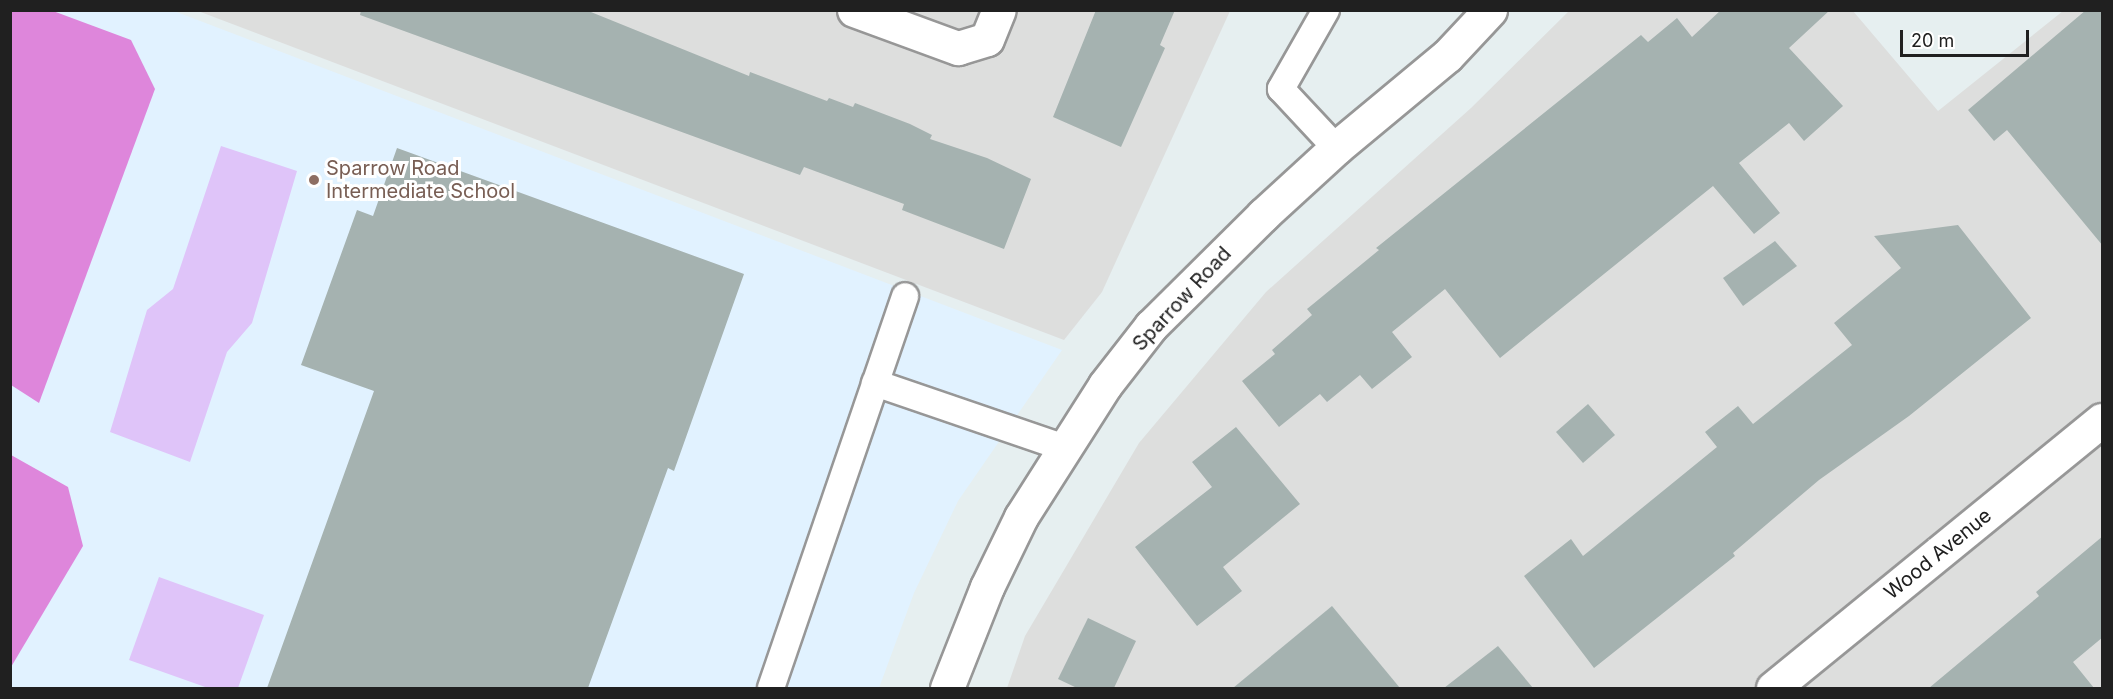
<!DOCTYPE html>
<html>
<head>
<meta charset="utf-8">
<style>
	body { margin:0 }
	#map { position:relative; width:2113px; height:699px; overflow:hidden; background:#e6eff0; font-family:Inter,sans-serif }
	div>[style] { position:absolute }
	[style*='--x'] { left:calc(var(--x)*1px); top:calc(var(--y)*1px); width:calc(var(--w)*1px); rotate:calc(var(--a)*1deg) }
	.residential>* { inset:0; background:#dddedd }
	.education>* { inset:0; background:#e1f2ff }
	.park>* { inset:0; background:#dfc4f9 }
	.pitch>* { inset:0; background:#de86db }
	.building>* { inset:0; background:#a5b2b0 }
	.roads { filter:drop-shadow(2px 0 #979797) drop-shadow(-2px 0 #979797) drop-shadow(0 2px #979797) drop-shadow(0 -2px #979797) }
	.service>* { height:26px; margin:-13px; padding:0 13px; transform-origin:13px; border-radius:13px; background:#fff }
	.minor>* { height:33px; margin:-16.5px; padding:0 16.5px; transform-origin:16.5px; border-radius:16.5px; background:#fff }
	.tertiary>* { height:33px; margin:-16.5px; padding:0 16.5px; transform-origin:16.5px; border-radius:16.5px; background:#fff }
	.dots>* { width:16px; height:16px; translate:-50% -50%; box-sizing:border-box; border:3px solid #fff; border-radius:50% }
	span { translate:-50% -50%; white-space:nowrap; text-align:center; line-height:1.15; -webkit-text-stroke:6px #fff; paint-order:stroke }
	.education-label { font-size:20px; color:#785e54 }
	.left { translate:0 -50%; text-align:left }
	.street-label { font-size:20px; color:#202020 }
	.frame { position:absolute; inset:0; border:12px solid #202020; pointer-events:none }
	.scale { position:absolute; left:1900px; top:30px; width:129px; height:27px; box-sizing:border-box; border:3px solid #202020; border-top:0; padding-left:8px; font-size:18px; line-height:21px; white-space:nowrap; color:#202020; -webkit-text-stroke:4px #fff; paint-order:stroke }
</style>
</head>
<body>
<div id="map">
	<div class="residential">
		<div style="clip-path:polygon(198px 11px,1230px 11px,1102px 292px,1064px 340px)"></div>
		<div style="clip-path:polygon(1569px 11px,1853px 11px,1938px 111px,2063px 11px,2102px 11px,2102px 688px,1007px 688px,1025px 636px,1139px 443px,1266px 292px,1471px 108px)"></div>
	</div>
	<div class="education">
		<div style="clip-path:polygon(10px 11px,174px 11px,1062px 350px,958px 501px,914px 593px,879px 688px,11px 688px)"></div>
	</div>
	<div class="park">
		<div style="clip-path:polygon(221px 146px,297px 171px,252px 323px,227px 352px,190px 462px,110px 432px,147px 310px,173px 289px)"></div>
		<div style="clip-path:polygon(159px 577px,264px 615px,238px 688px,208px 688px,129px 660px)"></div>
	</div>
	<div class="pitch">
		<div style="clip-path:polygon(10px 11px,53px 11px,131px 40px,155px 89px,39px 403px,11px 385px)"></div>
		<div style="clip-path:polygon(11px 455px,68px 487px,83px 546px,11px 667px)"></div>
	</div>
	<div class="building">
		<div style="clip-path:polygon(361px 10px,586px 10px,749px 76px,750px 72px,827px 101px,829px 98px,853px 107px,855px 103px,910px 124px,932px 135px,930px 139px,987px 158px,1031px 179px,1004px 249px,902px 210px,904px 204px,804px 167px,800px 175px,360px 15px)"></div>
		<div style="clip-path:polygon(1096px 10px,1175px 10px,1160px 45px,1165px 48px,1121px 147px,1053px 117px)"></div>
		<div style="clip-path:polygon(1721px 10px,1830px 10px,1789px 48px,1843px 106px,1804px 141px,1789px 123px,1739px 163px,1780px 213px,1754px 234px,1713px 186px,1500px 358px,1445px 289px,1392px 332px,1412px 357px,1372px 389px,1360px 375px,1327px 402px,1320px 394px,1279px 427px,1242px 381px,1275px 354px,1272px 350px,1312px 315px,1307px 309px,1379px 250px,1376px 248px,1641px 35px,1648px 42px,1677px 18px,1692px 37px)"></div>
		<div style="clip-path:polygon(2086px 10px,2103px 10px,2103px 246px,2007px 130px,1994px 141px,1968px 110px)"></div>
		<div style="clip-path:polygon(397px 148px,744px 274px,674px 471px,668px 468px,588px 688px,267px 688px,374px 391px,301px 365px,357px 210px,373px 216px)"></div>
		<div style="clip-path:polygon(1958px 225px,2031px 318px,1909px 416px,1819px 480px,1733px 553px,1735px 556px,1594px 668px,1524px 576px,1571px 539px,1583px 556px,1717px 447px,1705px 432px,1738px 406px,1753px 424px,1852px 345px,1834px 323px,1901px 268px,1874px 236px)"></div>
		<div style="clip-path:polygon(1775px 241px,1797px 266px,1743px 306px,1723px 278px)"></div>
		<div style="clip-path:polygon(1588px 404px,1615px 435px,1583px 463px,1556px 432px)"></div>
		<div style="clip-path:polygon(1236px 427px,1300px 504px,1223px 567px,1242px 591px,1197px 626px,1135px 547px,1212px 487px,1192px 462px)"></div>
		<div style="clip-path:polygon(2103px 536px,2103px 637px,2073px 662px,2094px 688px,1929px 688px,2039px 596px,2036px 592px)"></div>
		<div style="clip-path:polygon(1332px 606px,1400px 688px,1233px 688px)"></div>
		<div style="clip-path:polygon(1088px 618px,1136px 641px,1114px 688px,1077px 688px,1058px 679px)"></div>
		<div style="clip-path:polygon(1498px 646px,1533px 688px,1444px 688px)"></div>
	</div>
	<div class="roads">
		<div class="service">
			<div style="--x:1326;--y:10;--w:91;--a:119.7"></div>
			<div style="--x:1281;--y:89;--w:81;--a:47"></div>
			<div style="--x:875;--y:383;--w:201;--a:18.9"></div>
			<div style="--x:771;--y:688;--w:414;--a:-71.1"></div>
		</div>
		<div class="minor">
			<div style="--x:854;--y:10;--w:111;--a:20.1"></div>
			<div style="--x:958;--y:48;--w:30;--a:-17"></div>
			<div style="--x:987;--y:39;--w:31;--a:-68"></div>
			<div style="--x:1773;--y:688;--w:424;--a:-39.2"></div>
		</div>
		<div class="tertiary">
			<div style="--x:947;--y:688;--w:109;--a:-68.4"></div>
			<div style="--x:987;--y:587;--w:78;--a:-64.1"></div>
			<div style="--x:1021;--y:517;--w:156;--a:-57.5"></div>
			<div style="--x:1105;--y:385;--w:75;--a:-52.1"></div>
			<div style="--x:1151;--y:326;--w:158;--a:-44.7"></div>
			<div style="--x:1263;--y:215;--w:99;--a:-42.5"></div>
			<div style="--x:1336;--y:148;--w:144;--a:-39.7"></div>
			<div style="--x:1447;--y:56;--w:63;--a:-46.9"></div>
		</div>
	</div>
	<div class="dots">
		<div style="left:314px;top:180px;background:#8d6e63"></div>
	</div>
	<div class="education-label">
		<span class="left" style="left:326px;top:180px">Sparrow Road<br>Intermediate School</span>
	</div>
	<div class="street-label">
		<span style="left:1182px;top:299px;rotate:-47deg">Sparrow Road</span>
		<span style="left:1938px;top:554px;rotate:-39deg">Wood Avenue</span>
	</div>
	<div class="frame"></div>
	<div class="scale">20 m</div>
</div>
</body>
</html>
